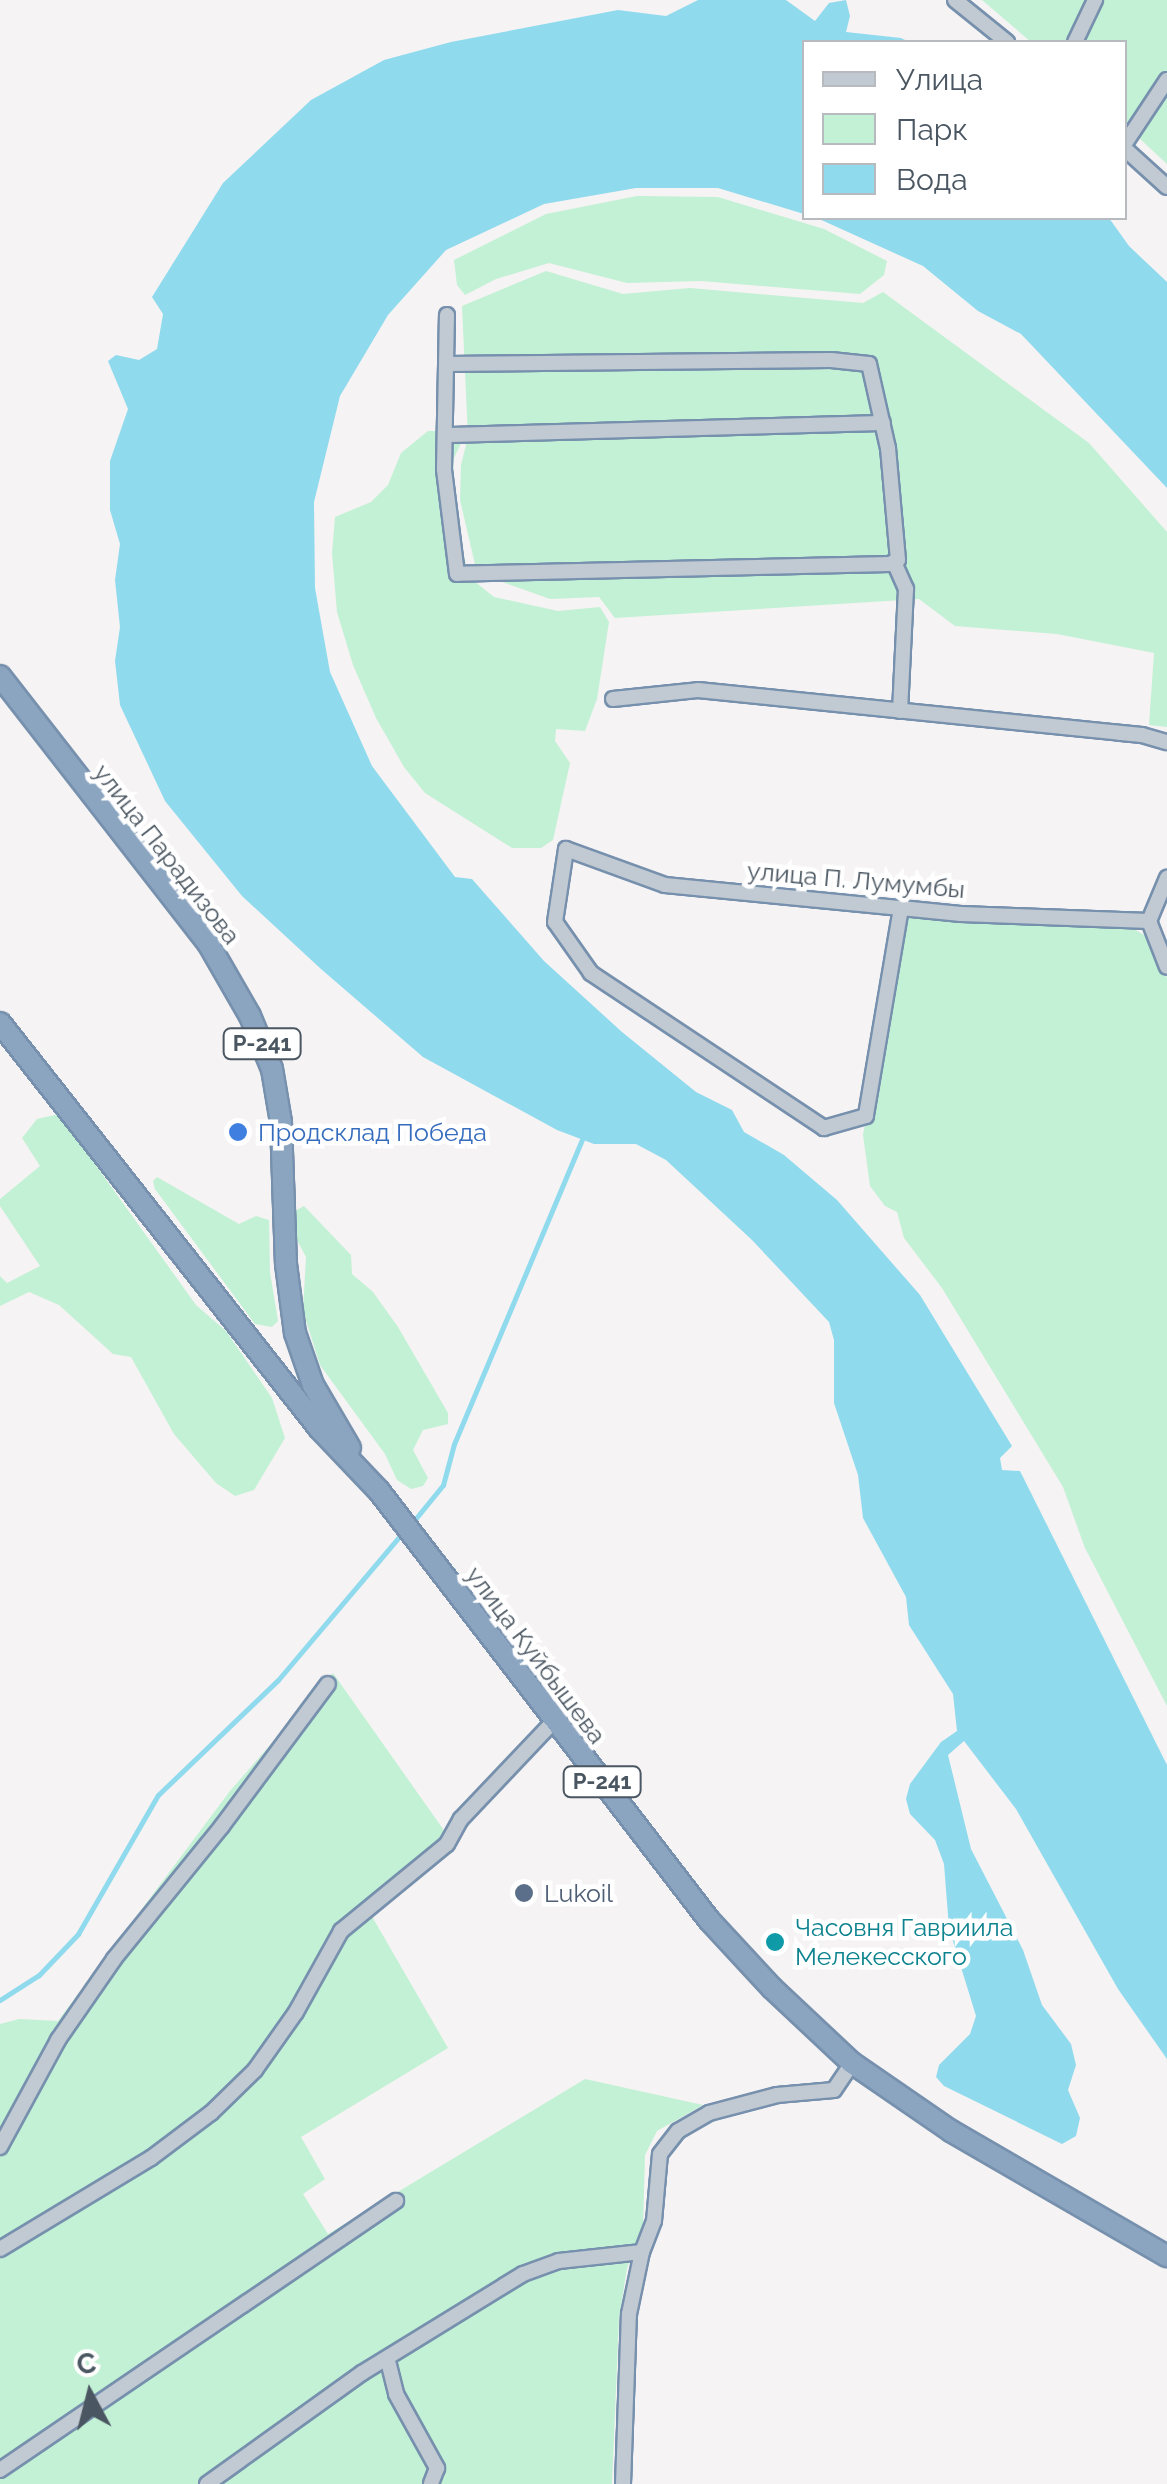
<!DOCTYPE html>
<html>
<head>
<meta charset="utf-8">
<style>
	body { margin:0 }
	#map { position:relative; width:1167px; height:2484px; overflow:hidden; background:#f5f3f3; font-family:Raleway,sans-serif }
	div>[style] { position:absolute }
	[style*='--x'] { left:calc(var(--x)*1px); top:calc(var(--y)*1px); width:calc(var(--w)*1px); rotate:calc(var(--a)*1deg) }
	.green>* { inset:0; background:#c3f1d5 }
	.water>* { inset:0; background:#90daee }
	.stream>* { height:5px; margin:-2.5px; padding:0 2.5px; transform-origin:2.5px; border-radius:2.5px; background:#90daee }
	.roads { filter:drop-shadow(2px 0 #7690ad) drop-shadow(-2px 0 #7690ad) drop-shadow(0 2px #7690ad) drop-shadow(0 -2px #7690ad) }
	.minor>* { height:14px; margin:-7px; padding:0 7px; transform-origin:7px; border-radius:7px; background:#c1cad2 }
	.highway>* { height:20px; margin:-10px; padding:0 10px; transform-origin:10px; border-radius:10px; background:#8ba5c1 }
	.dots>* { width:28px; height:28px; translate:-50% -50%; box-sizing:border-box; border:5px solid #fff; border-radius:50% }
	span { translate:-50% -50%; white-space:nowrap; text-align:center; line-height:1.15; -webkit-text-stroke:9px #fff; paint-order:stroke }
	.shield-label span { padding:2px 8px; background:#fff; border:2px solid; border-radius:8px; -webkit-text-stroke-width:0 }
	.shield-label { font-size:22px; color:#4a5661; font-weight:700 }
	.street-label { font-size:25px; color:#4a5661 }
	.shop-label { font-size:25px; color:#366cbe }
	.left { translate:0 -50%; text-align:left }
	.service-label { font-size:25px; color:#4e5e75 }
	.culture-label { font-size:25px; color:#0d838f }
	.legend { position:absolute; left:802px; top:40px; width:325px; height:180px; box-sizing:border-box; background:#fff; border:2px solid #b7bbc0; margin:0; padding:12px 18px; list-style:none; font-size:30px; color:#4a5661 }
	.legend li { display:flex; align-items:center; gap:20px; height:50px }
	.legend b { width:50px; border:2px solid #b7bbc0 }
	.north { position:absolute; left:40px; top:2344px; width:100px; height:100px; -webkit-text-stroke:8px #fff; paint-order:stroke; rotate:353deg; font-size:28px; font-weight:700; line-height:40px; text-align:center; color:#4a5661 }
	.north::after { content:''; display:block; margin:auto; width:35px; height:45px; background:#4a5661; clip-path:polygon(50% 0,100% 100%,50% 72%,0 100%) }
</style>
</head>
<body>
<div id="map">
	<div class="green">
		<div style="clip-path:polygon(982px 0,1167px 0,1167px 164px,1125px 125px,1124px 42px,1031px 42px)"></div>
		<div style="clip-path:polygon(637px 196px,718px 197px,824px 229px,887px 261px,884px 275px,860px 294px,701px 281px,627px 283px,549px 263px,496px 279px,465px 295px,457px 285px,454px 260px,546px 214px)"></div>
		<div style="clip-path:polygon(546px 271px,623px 294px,690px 288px,863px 303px,883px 292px,1089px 443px,1167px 532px,1167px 727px,1149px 725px,1154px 653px,1057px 634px,955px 626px,919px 599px,615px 618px,599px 597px,550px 599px,477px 573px,460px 500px,461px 465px,468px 437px,462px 306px)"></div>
		<div style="clip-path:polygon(428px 431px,455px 431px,464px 437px,454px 458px,451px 500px,469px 577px,494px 597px,558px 611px,600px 607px,609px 622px,597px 699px,585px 731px,556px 729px,555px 741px,570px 763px,553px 840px,541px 848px,512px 848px,425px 793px,404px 767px,376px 718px,353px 665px,337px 612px,332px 553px,335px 517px,371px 502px,388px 485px,401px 453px)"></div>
		<div style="clip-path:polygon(903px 917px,1132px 928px,1151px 939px,1167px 978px,1167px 1706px,1085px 1548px,1063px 1487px,942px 1288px,904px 1238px,897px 1212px,885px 1206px,870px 1186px,863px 1135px)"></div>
		<div style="clip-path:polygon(59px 1114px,196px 1305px,226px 1331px,272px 1398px,285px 1438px,254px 1490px,235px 1496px,216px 1483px,174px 1434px,131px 1357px,113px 1354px,59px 1305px,29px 1292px,0 1306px,0 1276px,7px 1283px,40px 1266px,0 1206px,0 1199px,40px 1166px,22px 1138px,37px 1119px)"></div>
		<div style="clip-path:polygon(157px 1177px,239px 1224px,256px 1216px,269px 1220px,270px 1272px,278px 1321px,272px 1327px,255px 1324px,155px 1189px,153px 1181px)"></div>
		<div style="clip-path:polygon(304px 1206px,351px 1255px,352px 1274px,373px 1292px,398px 1327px,448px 1413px,448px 1424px,423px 1430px,413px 1450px,428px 1478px,423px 1486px,411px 1489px,397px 1480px,385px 1454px,320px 1365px,303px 1311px,306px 1257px,297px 1240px,295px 1211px)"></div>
		<div style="clip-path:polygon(333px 1673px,455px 1846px,370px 1913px,448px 2048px,301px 2137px,325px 2179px,303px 2194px,328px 2234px,585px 2079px,703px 2105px,657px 2131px,645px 2155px,643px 2228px,627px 2268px,619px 2318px,612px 2484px,0 2484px,0 2024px,19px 2019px,58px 2021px,230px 1791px)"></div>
	</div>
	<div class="water">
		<div style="clip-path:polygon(698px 0,786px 0,815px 21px,829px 3px,846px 0,850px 16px,846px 32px,901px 38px,909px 42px,804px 42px,804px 214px,718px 188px,636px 188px,544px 204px,446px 250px,388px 315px,340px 396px,314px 502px,315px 588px,330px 672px,372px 766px,455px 877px,472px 879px,544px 961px,622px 1032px,696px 1092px,732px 1110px,744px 1132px,784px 1155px,837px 1200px,920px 1295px,1012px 1446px,1000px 1458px,1002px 1470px,1020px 1471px,1167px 1765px,1167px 2059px,1118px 1989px,1016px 1809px,964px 1741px,948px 1755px,971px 1849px,1023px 1950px,1042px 2005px,1071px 2044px,1076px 2065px,1068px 2090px,1080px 2118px,1076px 2136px,1062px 2144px,944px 2086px,936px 2077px,939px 2065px,970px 2034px,976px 2016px,949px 1928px,944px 1864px,935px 1840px,910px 1814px,906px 1799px,910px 1784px,941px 1742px,957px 1731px,953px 1694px,909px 1625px,906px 1597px,863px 1518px,858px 1475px,834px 1403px,834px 1340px,829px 1322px,752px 1240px,666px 1160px,636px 1144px,594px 1144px,557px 1130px,423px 1057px,321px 969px,242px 896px,165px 801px,120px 705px,115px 661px,120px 627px,115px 580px,120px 544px,110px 510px,110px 461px,128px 409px,108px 361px,116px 355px,139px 360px,157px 349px,163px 314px,152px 297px,223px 183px,311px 100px,384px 60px,451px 42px,618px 10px,666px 16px)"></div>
		<div style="clip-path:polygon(817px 218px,1109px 218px,1129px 246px,1167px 282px,1167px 488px,1021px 334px,978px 311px,923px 266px)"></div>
	</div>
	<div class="stream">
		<div style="--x:412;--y:1523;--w:49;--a:-50.8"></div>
		<div style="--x:443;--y:1485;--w:42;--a:-75"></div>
		<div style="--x:454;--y:1444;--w:330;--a:-67.2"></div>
		<div style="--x:0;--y:2000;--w:46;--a:-32.7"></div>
		<div style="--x:39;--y:1975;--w:57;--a:-46.4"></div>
		<div style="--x:78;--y:1934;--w:160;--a:-60.1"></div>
		<div style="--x:158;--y:1795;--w:166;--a:-43.8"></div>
		<div style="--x:278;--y:1680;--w:195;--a:-49.8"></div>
	</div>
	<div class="roads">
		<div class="minor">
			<div style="--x:955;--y:0;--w:67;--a:38.9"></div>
			<div style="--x:1075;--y:42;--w:47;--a:-64.5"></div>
			<div style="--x:1124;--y:145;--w:78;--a:-56.5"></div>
			<div style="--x:1124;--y:148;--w:58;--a:42.2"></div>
			<div style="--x:447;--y:364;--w:384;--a:-0.6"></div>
			<div style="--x:831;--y:360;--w:38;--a:6"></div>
			<div style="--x:869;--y:364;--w:86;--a:77.3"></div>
			<div style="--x:888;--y:448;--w:112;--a:84.9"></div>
			<div style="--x:898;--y:560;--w:9;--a:153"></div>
			<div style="--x:890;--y:564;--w:433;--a:178.7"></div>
			<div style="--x:457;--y:574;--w:106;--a:-97.1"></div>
			<div style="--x:444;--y:469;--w:154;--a:-88.9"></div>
			<div style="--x:448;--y:435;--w:435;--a:-1.6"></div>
			<div style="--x:894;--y:562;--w:30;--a:66"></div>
			<div style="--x:906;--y:589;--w:122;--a:92.8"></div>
			<div style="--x:613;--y:699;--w:85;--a:-6"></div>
			<div style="--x:698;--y:690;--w:446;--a:5.8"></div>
			<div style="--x:1142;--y:735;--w:26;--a:16"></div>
			<div style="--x:901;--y:908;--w:211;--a:99.6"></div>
			<div style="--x:866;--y:1116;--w:44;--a:164.1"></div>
			<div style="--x:824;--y:1128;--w:280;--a:-146.4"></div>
			<div style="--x:591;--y:973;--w:62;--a:-125.2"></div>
			<div style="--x:555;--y:922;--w:74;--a:-81.4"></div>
			<div style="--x:566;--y:849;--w:105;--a:20"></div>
			<div style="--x:665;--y:885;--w:237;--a:5.6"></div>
			<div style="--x:901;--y:908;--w:60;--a:5.7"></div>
			<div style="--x:961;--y:914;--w:188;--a:2.1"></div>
			<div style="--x:1149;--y:921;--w:49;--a:68.6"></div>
			<div style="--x:1149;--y:921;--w:47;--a:-67.3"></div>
			<div style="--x:0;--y:2147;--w:122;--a:-61.5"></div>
			<div style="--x:58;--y:2040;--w:98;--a:-55.3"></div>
			<div style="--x:114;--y:1959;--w:171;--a:-50.9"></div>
			<div style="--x:222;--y:1826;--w:177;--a:-53.3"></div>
			<div style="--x:0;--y:2249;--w:176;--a:-31.1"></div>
			<div style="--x:151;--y:2158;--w:75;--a:-36.9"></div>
			<div style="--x:211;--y:2113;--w:62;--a:-44.3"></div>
			<div style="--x:255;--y:2070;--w:71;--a:-54.7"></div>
			<div style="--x:296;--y:2012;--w:93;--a:-60.9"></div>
			<div style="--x:341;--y:1931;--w:137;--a:-39.4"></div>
			<div style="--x:447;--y:1844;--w:29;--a:-61"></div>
			<div style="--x:461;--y:1819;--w:135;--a:-46.5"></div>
			<div style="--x:388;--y:2361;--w:34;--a:76"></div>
			<div style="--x:396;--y:2394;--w:85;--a:61"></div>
			<div style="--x:437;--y:2468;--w:17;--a:111"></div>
			<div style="--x:0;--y:2470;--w:479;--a:-34.2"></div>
			<div style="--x:207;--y:2484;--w:191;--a:-35.6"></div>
			<div style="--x:362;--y:2373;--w:189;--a:-31.6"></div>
			<div style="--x:523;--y:2274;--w:38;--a:-20"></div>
			<div style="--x:559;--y:2261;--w:83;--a:-6.2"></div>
			<div style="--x:623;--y:2484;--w:170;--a:-88"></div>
			<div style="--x:629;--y:2314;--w:63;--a:-78.2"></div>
			<div style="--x:642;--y:2252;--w:33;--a:-69"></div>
			<div style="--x:654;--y:2221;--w:67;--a:-84.9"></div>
			<div style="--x:660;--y:2154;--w:29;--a:-52"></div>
			<div style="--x:678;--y:2131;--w:36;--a:-30"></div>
			<div style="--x:709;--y:2113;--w:70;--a:-14.8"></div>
			<div style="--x:777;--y:2095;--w:57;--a:-5"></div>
			<div style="--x:834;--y:2090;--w:32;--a:-56"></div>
		</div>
		<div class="highway">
			<div style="--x:0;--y:676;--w:338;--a:52.1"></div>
			<div style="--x:208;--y:943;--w:84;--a:60.1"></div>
			<div style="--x:250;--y:1016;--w:57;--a:67.5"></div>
			<div style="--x:272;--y:1069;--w:54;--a:80.4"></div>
			<div style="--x:281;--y:1122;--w:142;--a:88"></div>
			<div style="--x:286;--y:1264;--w:70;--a:82.6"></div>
			<div style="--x:295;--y:1333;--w:55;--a:70.9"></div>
			<div style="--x:313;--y:1385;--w:73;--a:59.6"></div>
			<div style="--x:0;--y:1023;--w:516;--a:51.77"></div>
			<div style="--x:319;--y:1428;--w:87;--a:46.4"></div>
			<div style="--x:379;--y:1491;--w:541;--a:52.43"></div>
			<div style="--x:709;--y:1920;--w:93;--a:47.2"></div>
			<div style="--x:772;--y:1988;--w:110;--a:43.2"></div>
			<div style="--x:852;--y:2063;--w:120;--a:34.5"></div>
			<div style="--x:951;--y:2131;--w:250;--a:30.1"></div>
		</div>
	</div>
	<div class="dots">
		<div style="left:238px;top:1132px;background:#3f7fe0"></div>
		<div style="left:524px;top:1893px;background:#5c6f8a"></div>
		<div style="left:775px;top:1942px;background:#0f9aa8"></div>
	</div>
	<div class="shield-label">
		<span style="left:262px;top:1044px">Р-241</span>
		<span style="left:602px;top:1782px">Р-241</span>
	</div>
	<div class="street-label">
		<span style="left:167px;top:854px;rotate:52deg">улица Парадизова</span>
		<span style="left:856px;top:880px;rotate:5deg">улица П. Лумумбы</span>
		<span style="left:536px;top:1655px;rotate:53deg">улица Куйбышева</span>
	</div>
	<div class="shop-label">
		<span class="left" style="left:258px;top:1132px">Продсклад Победа</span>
	</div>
	<div class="service-label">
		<span class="left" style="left:544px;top:1893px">Lukoil</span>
	</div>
	<div class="culture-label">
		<span class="left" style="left:795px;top:1942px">Часовня Гавриила<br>Мелекесского</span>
	</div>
	<ul class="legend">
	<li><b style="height:12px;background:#c1cad2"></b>Улица</li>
	<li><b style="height:28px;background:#c3f1d5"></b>Парк</li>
	<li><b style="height:28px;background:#90daee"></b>Вода</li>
	</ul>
	<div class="north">С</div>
</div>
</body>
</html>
